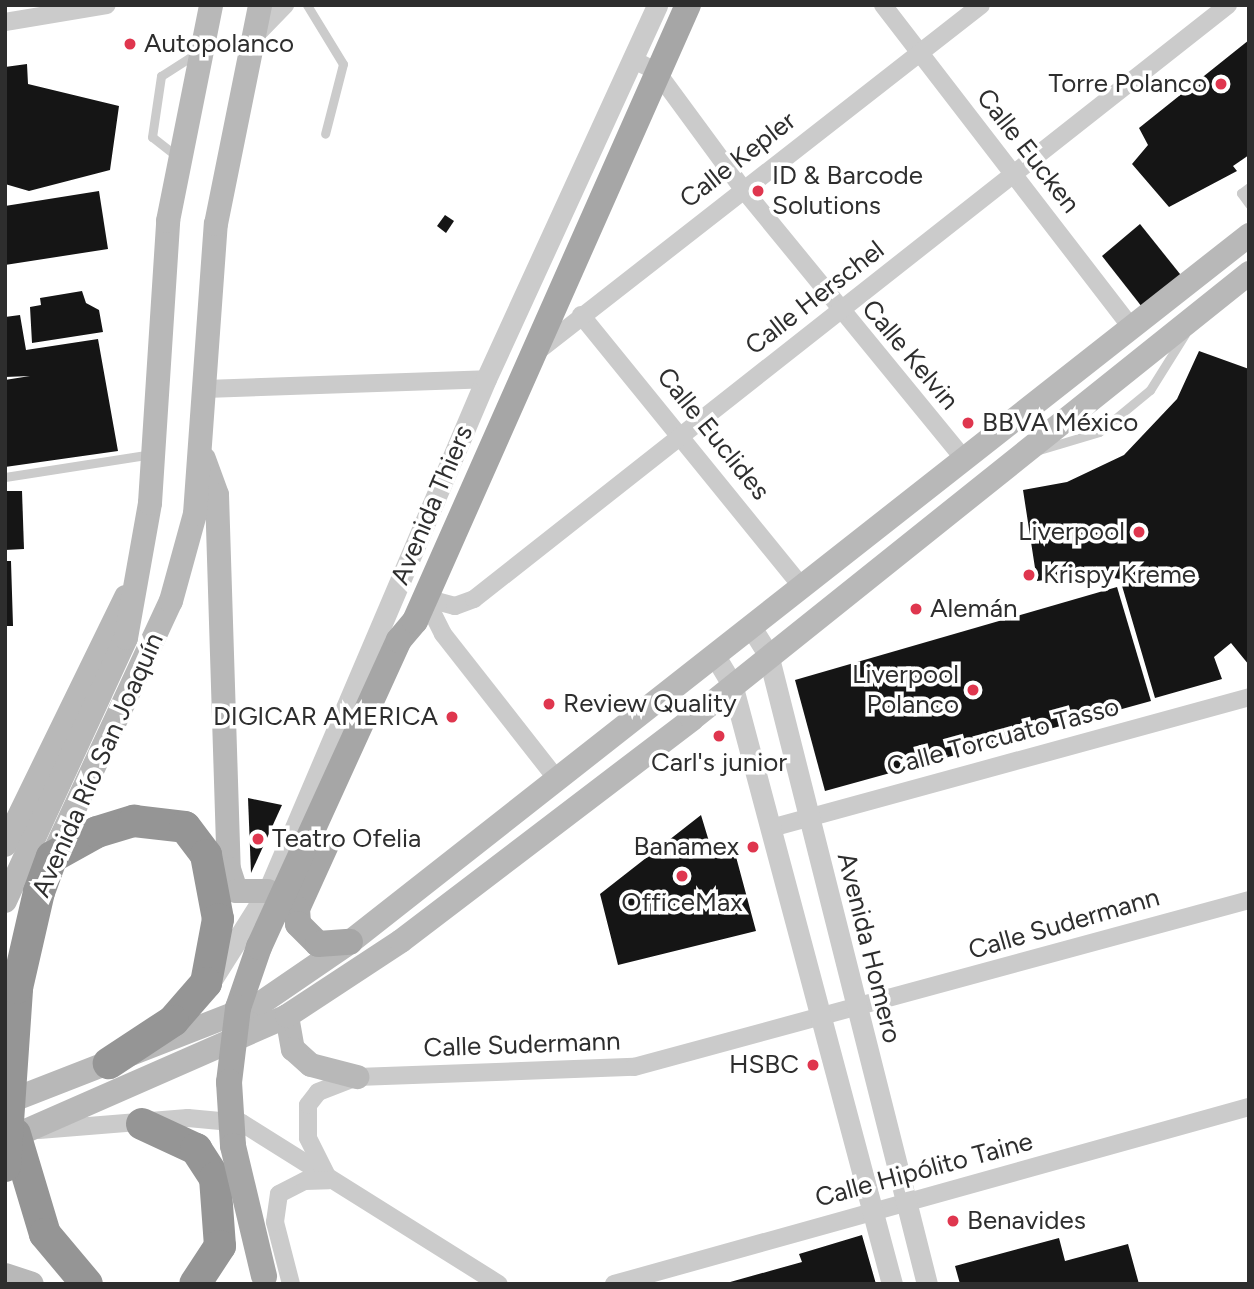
<!DOCTYPE html>
<html>
<head>
<meta charset="utf-8">
<style>
	body { margin:0 }
	#map { position:relative; width:1254px; height:1289px; overflow:hidden; background:#fff; font-family:Figtree,sans-serif }
	div>[style] { position:absolute }
	[style*='--x'] { left:calc(var(--x)*1px); top:calc(var(--y)*1px); width:calc(var(--w)*1px); rotate:calc(var(--a)*1deg) }
	.building>* { inset:0; background:#151515 }
	.service>* { height:9px; margin:-4.5px; padding:0 4.5px; transform-origin:4.5px; border-radius:4.5px; background:#cbcbcb }
	.minor>* { height:18px; margin:-9px; padding:0 9px; transform-origin:9px; border-radius:9px; background:#cbcbcb }
	.tertiary>* { height:21px; margin:-10.5px; padding:0 10.5px; transform-origin:10.5px; border-radius:10.5px; background:#cbcbcb }
	.secondary>* { height:24px; margin:-12px; padding:0 12px; transform-origin:12px; border-radius:12px; background:#b8b8b8 }
	.primary>* { height:26px; margin:-13px; padding:0 13px; transform-origin:13px; border-radius:13px; background:#a6a6a6 }
	.motorway>* { height:32px; margin:-16px; padding:0 16px; transform-origin:16px; border-radius:16px; background:#959595 }
	.primary-bridge>* { height:26px; margin:-13px; padding:0 13px; transform-origin:13px; border-radius:13px; background:#a6a6a6 }
	.motorway-bridge>* { height:32px; margin:-16px; padding:0 16px; transform-origin:16px; border-radius:16px; background:#959595 }
	.dots>* { width:19px; height:19px; translate:-50% -50%; box-sizing:border-box; border:4px solid #fff; border-radius:50% }
	span { translate:-50% -50%; white-space:nowrap; text-align:center; line-height:1.15; -webkit-text-stroke:7px #fff; paint-order:stroke }
	.poi-label { font-size:26px; color:#2e2e2e }
	.left { translate:0 -50%; text-align:left }
	.right { translate:-100% -50%; text-align:right }
	.street-label { font-size:26px; color:#2e2e2e }
	.frame { position:absolute; inset:0; border:7px solid #2e2e2e; pointer-events:none }
</style>
</head>
<body>
<div id="map">
	<div class="building">
		<div style="clip-path:polygon(1249px 40px,1249px 155px,1233px 166px,1237px 171px,1169px 207px,1132px 164px,1148px 145px,1139px 128px)"></div>
		<div style="clip-path:polygon(27px 64px,28px 84px,119px 106px,110px 170px,29px 191px,5px 184px,5px 67px)"></div>
		<div style="clip-path:polygon(99px 191px,108px 249px,5px 265px,5px 206px)"></div>
		<div style="clip-path:polygon(445px 215px,454px 221px,446px 233px,437px 226px)"></div>
		<div style="clip-path:polygon(1140px 224px,1184px 279px,1142px 307px,1102px 256px)"></div>
		<div style="clip-path:polygon(82px 291px,86px 303px,99px 310px,103px 332px,32px 343px,30px 307px,41px 305px,40px 298px)"></div>
		<div style="clip-path:polygon(20px 315px,26px 350px,98px 339px,118px 451px,5px 467px,5px 380px,30px 376px,5px 377px,5px 317px)"></div>
		<div style="clip-path:polygon(1199px 351px,1249px 369px,1249px 665px,1231px 643px,1214px 657px,1222px 679px,1155px 698px,1120px 579px,1090px 574px,1037px 581px,1023px 490px,1067px 482px,1124px 455px,1177px 399px)"></div>
		<div style="clip-path:polygon(5px 491px,22px 491px,24px 549px,5px 550px)"></div>
		<div style="clip-path:polygon(5px 561px,11px 561px,13px 626px,5px 626px)"></div>
		<div style="clip-path:polygon(1117px 587px,1151px 701px,825px 791px,795px 680px)"></div>
		<div style="clip-path:polygon(248px 798px,282px 805px,251px 873px)"></div>
		<div style="clip-path:polygon(701px 815px,714px 858px,735px 853px,756px 931px,618px 965px,600px 894px)"></div>
		<div style="clip-path:polygon(862px 1235px,876px 1284px,723px 1284px,802px 1262px,799px 1254px)"></div>
		<div style="clip-path:polygon(1059px 1238px,1065px 1261px,1128px 1244px,1139px 1284px,960px 1284px,955px 1266px)"></div>
	</div>
	<div class="service">
		<div style="--x:307;--y:5;--w:69;--a:58.6"></div>
		<div style="--x:343;--y:64;--w:72;--a:104.4"></div>
		<div style="--x:179;--y:158;--w:34;--a:-142"></div>
		<div style="--x:152;--y:137;--w:62;--a:-81.6"></div>
		<div style="--x:161;--y:76;--w:43;--a:-32.6"></div>
		<div style="--x:1249;--y:187;--w:10;--a:143"></div>
		<div style="--x:1241;--y:193;--w:14;--a:54"></div>
		<div style="--x:1039;--y:450;--w:63;--a:-16.7"></div>
		<div style="--x:1099;--y:432;--w:66;--a:-39.5"></div>
		<div style="--x:1150;--y:390;--w:66;--a:-58"></div>
		<div style="--x:5;--y:477;--w:149;--a:-8.9"></div>
	</div>
	<div class="minor">
		<div style="--x:883;--y:5;--w:408;--a:52.4"></div>
		<div style="--x:5;--y:22;--w:103;--a:-9.5"></div>
		<div style="--x:254;--y:37;--w:45;--a:-45.9"></div>
		<div style="--x:632;--y:59;--w:28;--a:27"></div>
		<div style="--x:657;--y:72;--w:145;--a:53.7"></div>
		<div style="--x:743;--y:189;--w:349;--a:50.7"></div>
		<div style="--x:581;--y:315;--w:350;--a:50.9"></div>
		<div style="--x:538;--y:351;--w:562;--a:-37.99"></div>
		<div style="--x:205;--y:389;--w:281;--a:-2"></div>
		<div style="--x:425;--y:598;--w:31;--a:15"></div>
		<div style="--x:455;--y:606;--w:20;--a:-20"></div>
		<div style="--x:474;--y:599;--w:960;--a:-38.23"></div>
		<div style="--x:425;--y:598;--w:40;--a:63.4"></div>
		<div style="--x:443;--y:634;--w:183;--a:51.9"></div>
		<div style="--x:771;--y:828;--w:496;--a:-15.3"></div>
		<div style="--x:39;--y:1130;--w:149;--a:-4.6"></div>
		<div style="--x:188;--y:1118;--w:54;--a:5.3"></div>
		<div style="--x:242;--y:1123;--w:303;--a:32.1"></div>
		<div style="--x:329;--y:1180;--w:47;--a:-116.6"></div>
		<div style="--x:308;--y:1138;--w:33;--a:-90"></div>
		<div style="--x:308;--y:1105;--w:16;--a:-52"></div>
		<div style="--x:318;--y:1092;--w:42;--a:-21"></div>
		<div style="--x:357;--y:1077;--w:277;--a:-2.1"></div>
		<div style="--x:634;--y:1067;--w:637;--a:-15.19"></div>
		<div style="--x:291;--y:1284;--w:64;--a:-104.5"></div>
		<div style="--x:275;--y:1222;--w:28;--a:-82"></div>
		<div style="--x:279;--y:1194;--w:29;--a:-27"></div>
		<div style="--x:305;--y:1181;--w:24;--a:-2"></div>
		<div style="--x:614;--y:1284;--w:659;--a:-15.58"></div>
	</div>
	<div class="tertiary">
		<div style="--x:751;--y:627;--w:32;--a:58"></div>
		<div style="--x:768;--y:654;--w:650;--a:75.84"></div>
		<div style="--x:715;--y:656;--w:33;--a:59"></div>
		<div style="--x:732;--y:684;--w:621;--a:75.07"></div>
		<div style="--x:206;--y:989;--w:116;--a:-57.7"></div>
		<div style="--x:268;--y:891;--w:556;--a:-66.94"></div>
		<div style="--x:486;--y:379;--w:411;--a:-65.4"></div>
	</div>
	<div class="secondary">
		<div style="--x:204;--y:459;--w:38;--a:70"></div>
		<div style="--x:217;--y:495;--w:374;--a:88.2"></div>
		<div style="--x:229;--y:869;--w:23;--a:72"></div>
		<div style="--x:236;--y:891;--w:32;--a:0"></div>
		<div style="--x:5;--y:845;--w:276;--a:-64"></div>
		<div style="--x:52;--y:857;--w:282;--a:-65.1"></div>
		<div style="--x:171;--y:601;--w:90;--a:-74.6"></div>
		<div style="--x:195;--y:514;--w:291;--a:-85.9"></div>
		<div style="--x:216;--y:224;--w:223;--a:-78.6"></div>
		<div style="--x:5;--y:901;--w:289;--a:-65.3"></div>
		<div style="--x:126;--y:638;--w:137;--a:-79.9"></div>
		<div style="--x:150;--y:503;--w:283;--a:-86.3"></div>
		<div style="--x:168;--y:221;--w:220;--a:-78.7"></div>
		<div style="--x:287;--y:1016;--w:34;--a:80"></div>
		<div style="--x:293;--y:1049;--w:24;--a:42"></div>
		<div style="--x:311;--y:1065;--w:48;--a:14.6"></div>
		<div style="--x:5;--y:1103;--w:275;--a:-21.3"></div>
		<div style="--x:261;--y:1003;--w:108;--a:-34.4"></div>
		<div style="--x:350;--y:942;--w:1144;--a:-38.18"></div>
		<div style="--x:5;--y:1140;--w:308;--a:-23.7"></div>
		<div style="--x:287;--y:1016;--w:136;--a:-33.3"></div>
		<div style="--x:401;--y:941;--w:366;--a:-37.3"></div>
		<div style="--x:692;--y:719;--w:714;--a:-38.68"></div>
		<div style="--x:5;--y:1275;--w:28;--a:18"></div>
	</div>
	<div class="primary">
		<div style="--x:326;--y:845;--w:70;--a:114.4"></div>
		<div style="--x:297;--y:909;--w:15;--a:86"></div>
		<div style="--x:298;--y:924;--w:28;--a:45"></div>
		<div style="--x:318;--y:944;--w:32;--a:-4"></div>
		<div style="--x:238;--y:1008;--w:65;--a:-71"></div>
		<div style="--x:259;--y:947;--w:337;--a:-65.5"></div>
		<div style="--x:399;--y:640;--w:25;--a:-50"></div>
		<div style="--x:415;--y:621;--w:674;--a:-66.1"></div>
	</div>
	<div class="motorway">
		<div style="--x:39;--y:892;--w:37;--a:-70"></div>
		<div style="--x:52;--y:857;--w:51;--a:-29.1"></div>
		<div style="--x:97;--y:832;--w:39;--a:-17"></div>
		<div style="--x:134;--y:821;--w:51;--a:6.7"></div>
		<div style="--x:185;--y:827;--w:35;--a:53"></div>
		<div style="--x:206;--y:855;--w:65;--a:79.4"></div>
		<div style="--x:218;--y:919;--w:65;--a:100.6"></div>
		<div style="--x:206;--y:983;--w:50;--a:131"></div>
		<div style="--x:173;--y:1021;--w:77;--a:146.7"></div>
		<div style="--x:142;--y:1124;--w:60;--a:24.8"></div>
		<div style="--x:196;--y:1149;--w:35;--a:57"></div>
		<div style="--x:215;--y:1178;--w:68;--a:85.8"></div>
		<div style="--x:220;--y:1246;--w:45;--a:123.3"></div>
	</div>
	<div class="primary-bridge">
		<div style="--x:238;--y:1008;--w:75;--a:96.9"></div>
		<div style="--x:229;--y:1082;--w:64;--a:86.4"></div>
		<div style="--x:233;--y:1146;--w:134;--a:76.6"></div>
	</div>
	<div class="motorway-bridge">
		<div style="--x:15;--y:1134;--w:104;--a:73.3"></div>
		<div style="--x:45;--y:1234;--w:65;--a:50"></div>
		<div style="--x:5;--y:1166;--w:178;--a:-86.1"></div>
		<div style="--x:17;--y:988;--w:98;--a:-77.1"></div>
	</div>
	<div class="dots">
		<div style="left:130px;top:44px;background:#df364e"></div>
		<div style="left:1221px;top:84px;background:#df364e"></div>
		<div style="left:758px;top:191px;background:#df364e"></div>
		<div style="left:968px;top:423px;background:#df364e"></div>
		<div style="left:1139px;top:532px;background:#df364e"></div>
		<div style="left:1029px;top:575px;background:#df364e"></div>
		<div style="left:916px;top:609px;background:#df364e"></div>
		<div style="left:973px;top:690px;background:#df364e"></div>
		<div style="left:549px;top:704px;background:#df364e"></div>
		<div style="left:452px;top:717px;background:#df364e"></div>
		<div style="left:719px;top:736px;background:#df364e"></div>
		<div style="left:258px;top:839px;background:#df364e"></div>
		<div style="left:753px;top:847px;background:#df364e"></div>
		<div style="left:682px;top:876px;background:#df364e"></div>
		<div style="left:813px;top:1065px;background:#df364e"></div>
		<div style="left:953px;top:1221px;background:#df364e"></div>
	</div>
	<div class="poi-label">
		<span class="left" style="left:144px;top:44px">Autopolanco</span>
		<span class="right" style="left:1207px;top:84px">Torre Polanco</span>
		<span class="left" style="left:772px;top:191px">ID &amp; Barcode<br>Solutions</span>
		<span class="left" style="left:982px;top:423px">BBVA México</span>
		<span class="right" style="left:1125px;top:532px">Liverpool</span>
		<span class="left" style="left:1043px;top:575px">Krispy Kreme</span>
		<span class="left" style="left:930px;top:609px">Alemán</span>
		<span class="right" style="left:959px;top:690px">Liverpool<br>Polanco</span>
		<span class="left" style="left:563px;top:704px">Review Quality</span>
		<span class="right" style="left:438px;top:717px">DIGICAR AMERICA</span>
		<span style="left:719px;top:763px">Carl's junior</span>
		<span class="left" style="left:272px;top:839px">Teatro Ofelia</span>
		<span class="right" style="left:739px;top:847px">Banamex</span>
		<span style="left:682px;top:903px">OfficeMax</span>
		<span class="right" style="left:799px;top:1065px">HSBC</span>
		<span class="left" style="left:967px;top:1221px">Benavides</span>
	</div>
	<div class="street-label">
		<span style="left:1028px;top:151px;rotate:52deg">Calle Eucken</span>
		<span style="left:738px;top:160px;rotate:-38deg">Calle Kepler</span>
		<span style="left:815px;top:298px;rotate:-38deg">Calle Herschel</span>
		<span style="left:910px;top:355px;rotate:50deg">Calle Kelvin</span>
		<span style="left:713px;top:434px;rotate:51deg">Calle Euclides</span>
		<span style="left:432px;top:505px;rotate:-67deg">Avenida Thiers</span>
		<span style="left:1003px;top:737px;rotate:-15deg">Calle Torcuato Tasso</span>
		<span style="left:98px;top:765px;rotate:-66deg">Avenida Río San Joaquín</span>
		<span style="left:1064px;top:924px;rotate:-16deg">Calle Sudermann</span>
		<span style="left:869px;top:948px;rotate:76deg">Avenida Homero</span>
		<span style="left:522px;top:1045px;rotate:-2deg">Calle Sudermann</span>
		<span style="left:924px;top:1170px;rotate:-15deg">Calle Hipólito Taine</span>
	</div>
	<div class="frame"></div>
</div>
</body>
</html>
